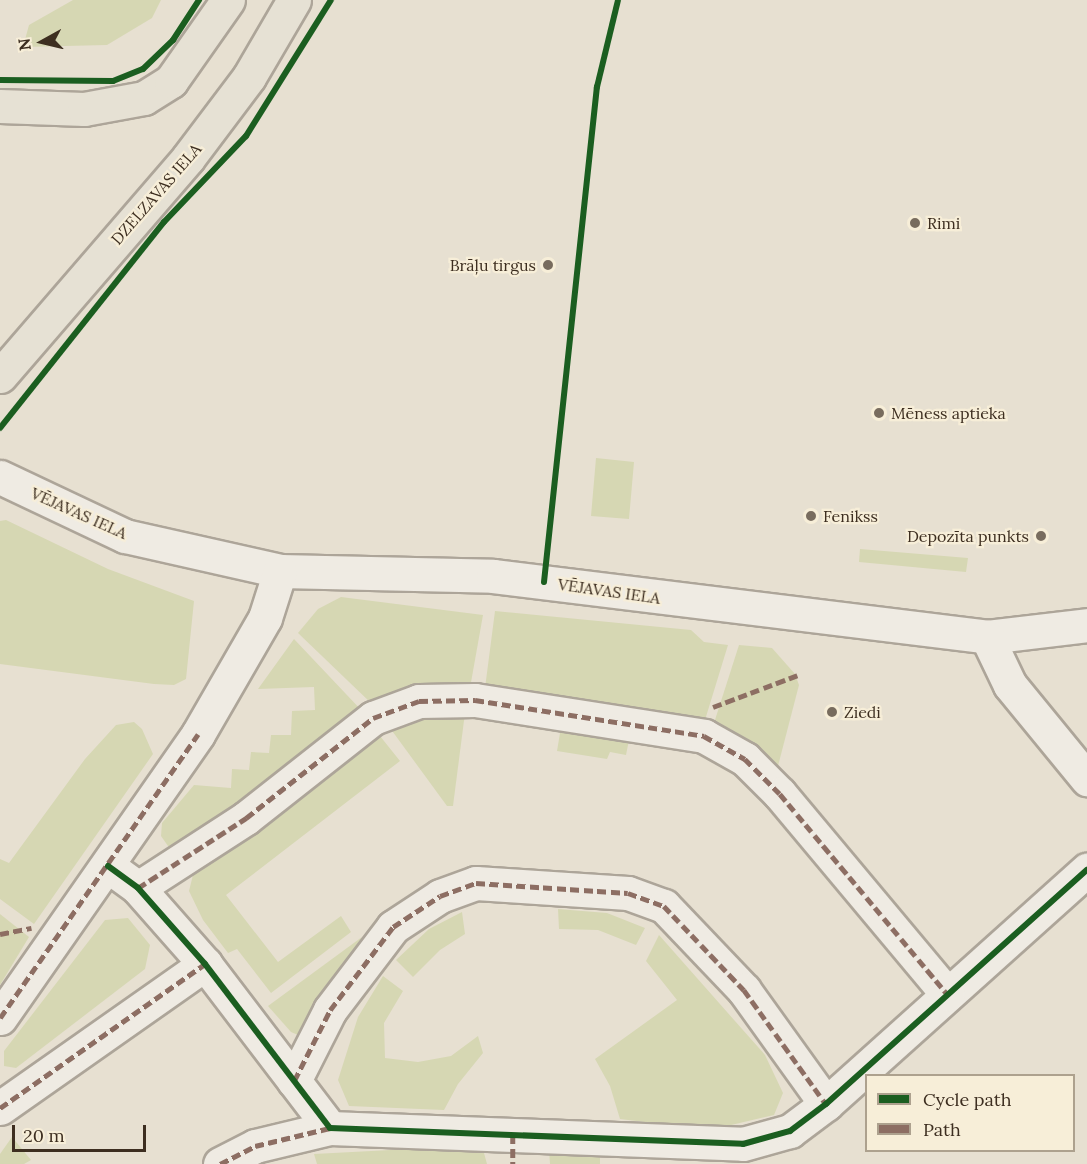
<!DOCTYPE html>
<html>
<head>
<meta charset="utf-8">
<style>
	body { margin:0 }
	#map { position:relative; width:1087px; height:1164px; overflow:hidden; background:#e7e0d1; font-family:Lora,serif }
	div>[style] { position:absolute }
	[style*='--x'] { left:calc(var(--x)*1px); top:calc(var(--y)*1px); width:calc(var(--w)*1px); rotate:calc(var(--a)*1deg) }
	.green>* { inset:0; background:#d6d7b3 }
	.roads { filter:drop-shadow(2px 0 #ada599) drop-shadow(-2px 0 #ada599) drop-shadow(0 2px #ada599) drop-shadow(0 -2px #ada599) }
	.minor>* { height:33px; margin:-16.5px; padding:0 16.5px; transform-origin:16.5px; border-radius:16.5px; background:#efebe3 }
	.major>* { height:33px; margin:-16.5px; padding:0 16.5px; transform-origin:16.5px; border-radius:16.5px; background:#e6e1d4 }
	.quiet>* { height:4.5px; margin-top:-2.25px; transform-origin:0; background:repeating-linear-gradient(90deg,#8d6e63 0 9px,transparent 0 13.5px) }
	.cycleway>* { height:6px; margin:-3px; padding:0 3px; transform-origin:3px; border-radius:3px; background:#1b5e20 }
	.dots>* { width:16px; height:16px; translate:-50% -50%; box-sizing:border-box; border:3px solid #f7eed8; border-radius:50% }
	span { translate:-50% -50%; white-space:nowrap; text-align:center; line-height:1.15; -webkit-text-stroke:4.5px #f7eed8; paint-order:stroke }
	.street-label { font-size:16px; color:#3d2e20 }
	.poi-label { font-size:16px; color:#3d2e20 }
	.left { translate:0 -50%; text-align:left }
	.right { translate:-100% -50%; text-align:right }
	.legend { position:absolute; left:865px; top:1074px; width:210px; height:78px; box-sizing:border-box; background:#f7eed8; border:2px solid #ada18e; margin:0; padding:8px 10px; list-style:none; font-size:18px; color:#3d2e20 }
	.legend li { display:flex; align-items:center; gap:12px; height:30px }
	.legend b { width:30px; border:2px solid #ada18e }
	.north { position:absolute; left:12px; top:12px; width:60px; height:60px; -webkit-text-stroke:4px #f7eed8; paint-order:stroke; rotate:262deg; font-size:16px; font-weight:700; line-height:24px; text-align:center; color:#3d2e20 }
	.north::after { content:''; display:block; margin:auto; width:21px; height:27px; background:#3d2e20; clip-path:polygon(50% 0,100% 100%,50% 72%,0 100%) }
	.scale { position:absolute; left:12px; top:1125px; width:134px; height:27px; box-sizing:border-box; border:3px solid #3d2e20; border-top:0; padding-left:8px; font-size:18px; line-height:21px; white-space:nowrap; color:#3d2e20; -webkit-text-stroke:4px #f7eed8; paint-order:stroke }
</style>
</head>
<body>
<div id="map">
	<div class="green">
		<div style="clip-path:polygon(73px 0,161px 0,152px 18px,107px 45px,23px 47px,29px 25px)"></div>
		<div style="clip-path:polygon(596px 458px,634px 462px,629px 519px,591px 516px)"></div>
		<div style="clip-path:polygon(6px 520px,108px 569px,194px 601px,186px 679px,174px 685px,154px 684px,0 664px,0 521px)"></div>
		<div style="clip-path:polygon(860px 549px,968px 558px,966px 572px,859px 562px)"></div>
		<div style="clip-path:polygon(341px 597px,483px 615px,470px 688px,372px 704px,298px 633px,318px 609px)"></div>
		<div style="clip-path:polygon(495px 611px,691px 630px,704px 642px,728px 645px,705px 720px,485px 688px)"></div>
		<div style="clip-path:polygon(294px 639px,363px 712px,190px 845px,168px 846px,161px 836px,162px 823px,194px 785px,231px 788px,232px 769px,249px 770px,251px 752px,269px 753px,271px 735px,291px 735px,292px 711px,315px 710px,314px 687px,258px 689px)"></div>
		<div style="clip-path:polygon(739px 645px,772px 648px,795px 674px,799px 685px,778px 766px,714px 723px)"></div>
		<div style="clip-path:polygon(445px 712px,465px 713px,453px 806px,447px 806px,390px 728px)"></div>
		<div style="clip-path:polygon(134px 722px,142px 729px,153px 754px,34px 924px,0 899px,0 859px,9px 863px,85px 759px,116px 725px)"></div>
		<div style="clip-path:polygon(561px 727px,630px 735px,626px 755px,610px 752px,607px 759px,557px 751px)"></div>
		<div style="clip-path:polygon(376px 731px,400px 761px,226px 895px,278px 962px,341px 916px,351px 932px,271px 993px,237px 949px,228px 953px,203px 920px,189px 891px,193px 875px)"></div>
		<div style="clip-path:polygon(558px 909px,607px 913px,645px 928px,636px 945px,598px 930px,559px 929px)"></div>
		<div style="clip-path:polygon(462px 912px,465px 934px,440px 950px,413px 977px,396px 960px,429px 929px)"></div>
		<div style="clip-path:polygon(0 914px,29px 937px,0 985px)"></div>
		<div style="clip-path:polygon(128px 918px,150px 945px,145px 969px,16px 1068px,4px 1066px,4px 1051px,105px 920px)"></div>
		<div style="clip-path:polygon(659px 935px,765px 1055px,783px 1093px,774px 1115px,710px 1130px,620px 1119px,610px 1086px,595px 1059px,677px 1000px,646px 961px)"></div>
		<div style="clip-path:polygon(362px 937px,306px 1029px,298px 1035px,291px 1032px,268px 1006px)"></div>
		<div style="clip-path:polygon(383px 976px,403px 991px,384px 1023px,385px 1058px,418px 1062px,451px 1056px,478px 1036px,483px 1053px,458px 1084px,444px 1110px,349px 1106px,338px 1080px,358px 1017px)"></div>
		<div style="clip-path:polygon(12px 1137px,31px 1160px,24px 1164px,0 1164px,0 1154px)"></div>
		<div style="clip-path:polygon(467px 1146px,484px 1153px,487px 1164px,317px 1164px,314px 1154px)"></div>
		<div style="clip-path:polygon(549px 1150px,600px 1154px,600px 1164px,550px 1164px)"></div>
	</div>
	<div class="roads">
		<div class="minor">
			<div style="--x:0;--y:477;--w:138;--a:25.3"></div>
			<div style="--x:125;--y:536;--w:159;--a:12.7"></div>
			<div style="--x:280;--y:571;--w:213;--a:1.3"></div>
			<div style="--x:493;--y:576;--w:498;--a:7"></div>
			<div style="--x:987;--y:637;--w:101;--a:-6.8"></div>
			<div style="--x:987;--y:637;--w:53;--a:64.4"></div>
			<div style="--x:1010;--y:685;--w:122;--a:50.7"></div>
			<div style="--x:108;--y:866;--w:37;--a:36"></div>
			<div style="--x:138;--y:888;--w:101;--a:48.6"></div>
			<div style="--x:205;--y:964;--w:206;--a:52.7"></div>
			<div style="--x:330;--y:1128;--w:413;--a:2.2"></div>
			<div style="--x:743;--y:1144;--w:49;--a:-15.5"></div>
			<div style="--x:790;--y:1131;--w:45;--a:-36.9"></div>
			<div style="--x:826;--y:1104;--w:351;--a:-41.9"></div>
			<div style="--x:138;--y:888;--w:129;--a:-32.9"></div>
			<div style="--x:246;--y:818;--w:162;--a:-38.2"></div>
			<div style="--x:373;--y:718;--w:49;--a:-20.3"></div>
			<div style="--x:419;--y:701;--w:56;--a:-1"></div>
			<div style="--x:475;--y:700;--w:232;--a:8.9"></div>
			<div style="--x:704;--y:736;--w:47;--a:29.3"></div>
			<div style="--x:745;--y:759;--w:49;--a:45"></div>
			<div style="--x:780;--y:794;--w:261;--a:50.1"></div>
			<div style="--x:0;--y:1018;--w:346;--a:-55.1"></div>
			<div style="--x:198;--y:734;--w:134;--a:-60"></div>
			<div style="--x:265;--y:618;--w:49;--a:-72.3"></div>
			<div style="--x:294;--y:1081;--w:80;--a:-63.1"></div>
			<div style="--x:330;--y:1010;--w:104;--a:-52.8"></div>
			<div style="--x:393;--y:927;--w:56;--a:-33.4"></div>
			<div style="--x:440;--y:896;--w:38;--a:-20"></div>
			<div style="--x:476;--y:883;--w:152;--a:3.8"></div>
			<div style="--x:628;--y:893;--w:38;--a:20"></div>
			<div style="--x:664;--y:906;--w:116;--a:46.4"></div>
			<div style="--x:744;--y:990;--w:140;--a:54.3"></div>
			<div style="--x:0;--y:1108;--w:251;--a:-35.1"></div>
			<div style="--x:220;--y:1164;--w:39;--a:-27"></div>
			<div style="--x:255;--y:1146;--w:77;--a:-13.5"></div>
		</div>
		<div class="major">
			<div style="--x:0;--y:106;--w:84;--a:2"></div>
			<div style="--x:84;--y:109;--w:61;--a:-10.4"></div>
			<div style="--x:144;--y:98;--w:32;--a:-32"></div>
			<div style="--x:171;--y:81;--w:99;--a:-54.9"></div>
			<div style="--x:0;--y:376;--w:288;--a:-49.2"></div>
			<div style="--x:188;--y:158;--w:101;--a:-53"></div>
			<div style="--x:249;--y:77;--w:89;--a:-59.7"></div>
		</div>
	</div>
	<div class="quiet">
		<div style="--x:713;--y:707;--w:94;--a:-20.6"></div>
		<div style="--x:138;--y:888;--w:129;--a:-32.9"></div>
		<div style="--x:246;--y:818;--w:162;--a:-38.2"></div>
		<div style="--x:373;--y:718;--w:49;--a:-20.3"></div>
		<div style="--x:419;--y:701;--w:56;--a:-1"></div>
		<div style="--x:475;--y:700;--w:232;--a:8.9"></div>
		<div style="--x:704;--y:736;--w:47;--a:29.3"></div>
		<div style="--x:745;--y:759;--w:49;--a:45"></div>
		<div style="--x:780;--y:794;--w:261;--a:50.1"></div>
		<div style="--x:0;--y:934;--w:32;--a:-11"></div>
		<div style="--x:0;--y:1018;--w:346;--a:-55.1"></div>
		<div style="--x:294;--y:1081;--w:80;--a:-63.1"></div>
		<div style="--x:330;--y:1010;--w:104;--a:-52.8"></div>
		<div style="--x:393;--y:927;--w:56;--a:-33.4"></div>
		<div style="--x:440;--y:896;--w:38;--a:-20"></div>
		<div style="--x:476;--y:883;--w:152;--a:3.8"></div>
		<div style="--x:628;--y:893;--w:38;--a:20"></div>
		<div style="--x:664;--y:906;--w:116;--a:46.4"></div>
		<div style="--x:744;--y:990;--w:140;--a:54.3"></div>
		<div style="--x:0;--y:1108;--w:251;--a:-35.1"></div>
		<div style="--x:513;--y:1135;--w:29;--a:90"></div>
		<div style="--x:220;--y:1164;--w:39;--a:-27"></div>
		<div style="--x:255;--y:1146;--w:77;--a:-13.5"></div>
	</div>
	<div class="cycleway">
		<div style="--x:0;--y:80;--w:113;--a:0.5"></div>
		<div style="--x:113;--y:81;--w:32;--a:-22"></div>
		<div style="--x:143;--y:69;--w:42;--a:-44"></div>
		<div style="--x:173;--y:40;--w:48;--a:-57"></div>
		<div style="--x:0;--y:428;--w:263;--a:-51.5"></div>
		<div style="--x:164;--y:222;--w:119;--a:-46.4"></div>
		<div style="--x:246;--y:136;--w:160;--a:-58"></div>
		<div style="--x:544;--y:582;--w:498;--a:-83.9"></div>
		<div style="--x:597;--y:87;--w:89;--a:-76.4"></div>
		<div style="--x:108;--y:866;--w:37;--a:36"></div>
		<div style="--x:138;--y:888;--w:101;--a:48.6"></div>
		<div style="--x:205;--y:964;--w:206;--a:52.7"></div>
		<div style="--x:330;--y:1128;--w:413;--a:2.2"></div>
		<div style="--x:743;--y:1144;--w:49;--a:-15.5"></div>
		<div style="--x:790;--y:1131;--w:45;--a:-36.9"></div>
		<div style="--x:826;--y:1104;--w:351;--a:-41.9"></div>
	</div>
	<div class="dots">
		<div style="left:915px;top:223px;background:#786c5e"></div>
		<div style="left:548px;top:265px;background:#786c5e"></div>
		<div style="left:879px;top:413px;background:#786c5e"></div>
		<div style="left:811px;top:516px;background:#786c5e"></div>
		<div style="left:1041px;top:536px;background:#786c5e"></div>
		<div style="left:832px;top:712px;background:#786c5e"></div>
	</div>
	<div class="street-label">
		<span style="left:156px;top:194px;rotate:-49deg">DZELZAVAS IELA</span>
		<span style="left:79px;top:513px;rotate:24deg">VĒJAVAS IELA</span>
		<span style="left:609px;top:591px;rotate:8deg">VĒJAVAS IELA</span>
	</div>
	<div class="poi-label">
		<span class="left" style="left:927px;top:223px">Rimi</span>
		<span class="right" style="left:536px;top:265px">Brāļu tirgus</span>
		<span class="left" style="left:891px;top:413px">Mēness aptieka</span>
		<span class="left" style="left:823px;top:516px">Fenikss</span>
		<span class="right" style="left:1029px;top:536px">Depozīta punkts</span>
		<span class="left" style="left:844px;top:712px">Ziedi</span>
	</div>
	<ul class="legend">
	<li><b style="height:8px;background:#1b5e20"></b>Cycle path</li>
	<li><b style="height:8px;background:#8d6e63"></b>Path</li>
	</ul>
	<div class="north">N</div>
	<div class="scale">20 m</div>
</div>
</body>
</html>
